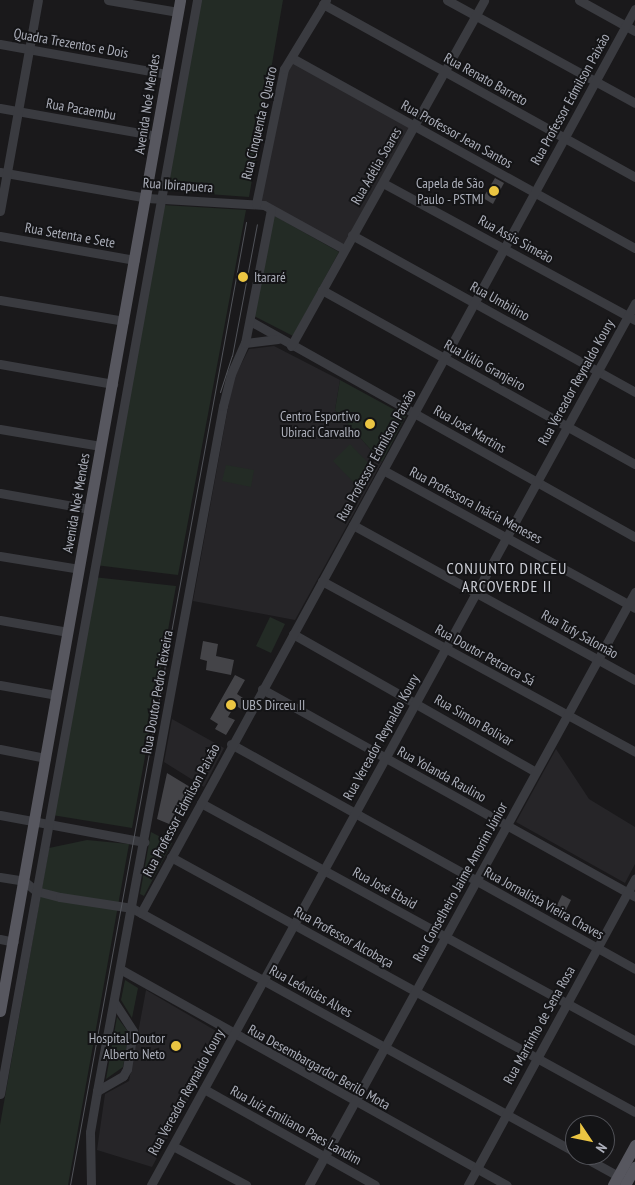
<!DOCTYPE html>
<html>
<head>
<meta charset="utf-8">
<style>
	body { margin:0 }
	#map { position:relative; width:635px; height:1185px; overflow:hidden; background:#1a191b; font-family:"PT Sans Narrow",sans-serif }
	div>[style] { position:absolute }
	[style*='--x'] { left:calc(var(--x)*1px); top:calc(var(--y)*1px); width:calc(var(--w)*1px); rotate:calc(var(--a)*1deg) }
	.built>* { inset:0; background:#262528 }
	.green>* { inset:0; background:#232b25 }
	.building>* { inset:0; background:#444448 }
	.minor>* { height:9px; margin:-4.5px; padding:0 4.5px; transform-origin:4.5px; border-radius:4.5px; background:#3a3b40 }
	.major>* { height:11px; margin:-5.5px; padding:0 5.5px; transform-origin:5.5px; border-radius:5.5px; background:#57575f }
	.tram>* { height:1px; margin:-0.5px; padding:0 0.5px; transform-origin:0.5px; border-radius:0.5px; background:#515359 }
	.dots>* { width:14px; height:14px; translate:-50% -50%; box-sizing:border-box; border:2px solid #141416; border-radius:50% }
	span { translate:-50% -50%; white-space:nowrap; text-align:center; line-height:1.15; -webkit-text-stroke:4px #141416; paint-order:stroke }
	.street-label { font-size:14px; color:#acafba }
	.poi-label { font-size:14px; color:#acafba }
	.right { translate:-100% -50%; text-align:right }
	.left { translate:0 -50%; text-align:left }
	.quarter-label { font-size:16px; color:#cdcfd7; letter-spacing:1px }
	.north { position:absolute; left:565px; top:1115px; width:50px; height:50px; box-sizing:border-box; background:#141416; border:1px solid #515258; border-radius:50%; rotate:124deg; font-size:14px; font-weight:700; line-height:20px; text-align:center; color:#acafba }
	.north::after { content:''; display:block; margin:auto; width:18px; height:22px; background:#ebc542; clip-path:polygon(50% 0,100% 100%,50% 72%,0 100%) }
</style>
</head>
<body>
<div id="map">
	<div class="built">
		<div style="clip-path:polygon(292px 58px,414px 126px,344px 249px,256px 204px,281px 80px)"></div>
		<div style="clip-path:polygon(274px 346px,340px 380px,335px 410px,382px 462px,295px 620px,193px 601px,233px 380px,249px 349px)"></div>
		<div style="clip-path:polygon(172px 719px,224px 748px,204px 787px,164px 762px)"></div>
		<div style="clip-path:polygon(556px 749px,589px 799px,635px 827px,635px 864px,625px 883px,516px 822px)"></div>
		<div style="clip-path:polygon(146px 990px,223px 1035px,152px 1167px,97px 1150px,105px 1094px,129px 1081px)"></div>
	</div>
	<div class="green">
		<div style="clip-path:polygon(200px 0,283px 0,249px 197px,167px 191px)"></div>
		<div style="clip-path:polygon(163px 205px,246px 210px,178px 575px,95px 565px)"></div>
		<div style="clip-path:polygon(273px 215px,339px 252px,293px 336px,254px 316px)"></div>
		<div style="clip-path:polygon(340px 380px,406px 416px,382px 462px,335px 410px)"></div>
		<div style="clip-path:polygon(350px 444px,375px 470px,358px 487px,333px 461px)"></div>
		<div style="clip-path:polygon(226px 465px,254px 470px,251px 487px,222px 481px)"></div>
		<div style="clip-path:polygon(93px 577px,176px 586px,132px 828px,52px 815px)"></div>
		<div style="clip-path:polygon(270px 617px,285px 624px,271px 653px,256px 646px)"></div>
		<div style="clip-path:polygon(151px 832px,172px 843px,144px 896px,140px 894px)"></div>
		<div style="clip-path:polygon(87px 840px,129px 844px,68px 1185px,0 1185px,0 1125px,49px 848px)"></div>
		<div style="clip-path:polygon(125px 980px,138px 988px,132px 1018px,121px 1000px)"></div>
		<div style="clip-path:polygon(117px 1017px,129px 1033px,123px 1067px,106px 1079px)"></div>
	</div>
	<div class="building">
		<div style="clip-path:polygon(495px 178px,504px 183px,493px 204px,483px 198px)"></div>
		<div style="clip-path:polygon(203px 641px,218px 644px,216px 656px,234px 660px,231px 675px,206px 670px,207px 661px,200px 659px)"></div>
		<div style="clip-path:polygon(235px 675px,245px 680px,237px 694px,246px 700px,241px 709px,235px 705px,228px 717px,235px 720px,226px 735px,215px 729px,218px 724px,210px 719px)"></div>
		<div style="clip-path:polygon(167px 773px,195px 790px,174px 826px,157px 819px)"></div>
		<div style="clip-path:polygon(562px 895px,571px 900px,562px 918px,553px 913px)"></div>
	</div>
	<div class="minor">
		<div style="--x:108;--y:0;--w:71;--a:9.7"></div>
		<div style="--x:447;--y:0;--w:214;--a:28.7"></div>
		<div style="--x:579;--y:0;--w:64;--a:29"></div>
		<div style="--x:323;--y:4;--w:357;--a:29"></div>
		<div style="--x:0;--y:44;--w:170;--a:10.2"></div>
		<div style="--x:292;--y:58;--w:392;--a:29"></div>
		<div style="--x:0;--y:108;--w:159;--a:10.1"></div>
		<div style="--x:0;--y:172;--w:149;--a:10"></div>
		<div style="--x:147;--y:198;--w:117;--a:3.4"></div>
		<div style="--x:264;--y:205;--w:91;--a:28.8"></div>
		<div style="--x:383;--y:183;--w:287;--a:28.5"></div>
		<div style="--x:256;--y:204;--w:138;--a:-78.3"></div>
		<div style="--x:284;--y:69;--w:81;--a:-58.7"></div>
		<div style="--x:0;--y:211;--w:214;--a:-79.8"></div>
		<div style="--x:352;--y:235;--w:324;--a:29"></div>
		<div style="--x:0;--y:236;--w:137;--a:10.1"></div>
		<div style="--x:322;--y:290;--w:358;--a:29.1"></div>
		<div style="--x:0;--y:300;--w:126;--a:9.6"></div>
		<div style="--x:250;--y:321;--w:441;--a:29.3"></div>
		<div style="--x:245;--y:343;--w:33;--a:-7"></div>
		<div style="--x:291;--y:346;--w:396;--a:-60.8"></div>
		<div style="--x:0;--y:364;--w:115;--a:10"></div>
		<div style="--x:0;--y:429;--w:102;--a:9.6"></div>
		<div style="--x:383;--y:470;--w:287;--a:28.7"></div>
		<div style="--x:0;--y:493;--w:91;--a:10.1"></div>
		<div style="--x:353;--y:525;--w:322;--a:28.8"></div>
		<div style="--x:0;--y:556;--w:80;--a:9.3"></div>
		<div style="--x:322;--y:581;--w:357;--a:28.6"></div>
		<div style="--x:0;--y:620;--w:69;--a:10"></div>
		<div style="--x:293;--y:634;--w:279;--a:29.6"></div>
		<div style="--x:0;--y:685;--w:58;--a:10"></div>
		<div style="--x:262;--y:689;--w:427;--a:29.1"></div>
		<div style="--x:231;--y:744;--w:462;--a:29.1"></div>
		<div style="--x:0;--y:749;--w:47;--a:11.1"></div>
		<div style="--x:201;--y:803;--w:495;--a:28.7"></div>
		<div style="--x:0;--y:815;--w:147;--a:10.6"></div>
		<div style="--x:171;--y:857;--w:529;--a:28.79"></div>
		<div style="--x:0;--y:877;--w:24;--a:9"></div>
		<div style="--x:24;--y:881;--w:16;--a:40"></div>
		<div style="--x:36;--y:891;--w:25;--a:14"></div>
		<div style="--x:60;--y:897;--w:73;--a:8.7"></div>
		<div style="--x:132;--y:908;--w:506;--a:28.85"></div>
		<div style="--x:141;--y:913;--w:1030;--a:-61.35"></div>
		<div style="--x:0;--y:939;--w:14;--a:12"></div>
		<div style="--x:120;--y:969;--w:443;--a:29.2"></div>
		<div style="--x:204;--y:1089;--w:196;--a:29.3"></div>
		<div style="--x:97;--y:1091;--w:30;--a:-30"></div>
		<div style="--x:123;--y:1076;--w:8;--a:-60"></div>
		<div style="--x:127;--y:1069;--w:38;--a:-81"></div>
		<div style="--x:133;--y:1031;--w:35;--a:-123"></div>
		<div style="--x:0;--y:1094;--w:1112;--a:-79.79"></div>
		<div style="--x:173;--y:1146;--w:83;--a:28.1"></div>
		<div style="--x:580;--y:1155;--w:43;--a:28.9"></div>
		<div style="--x:91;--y:1185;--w:53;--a:-91.1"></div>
		<div style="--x:90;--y:1132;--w:42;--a:-80.3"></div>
		<div style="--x:97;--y:1091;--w:696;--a:-79.58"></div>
		<div style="--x:223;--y:406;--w:33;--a:-76"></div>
		<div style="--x:231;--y:374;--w:34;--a:-66"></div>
		<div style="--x:245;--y:343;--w:136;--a:-79"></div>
		<div style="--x:151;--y:1185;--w:1006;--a:-61.24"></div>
		<div style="--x:309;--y:1185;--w:677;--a:-61.2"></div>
		<div style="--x:468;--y:1185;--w:349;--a:-61.4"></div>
	</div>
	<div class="major">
		<div style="--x:0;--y:1011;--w:1027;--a:-79.9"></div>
		<div style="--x:613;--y:1185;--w:46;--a:-61.2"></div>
		<div style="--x:625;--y:1185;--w:21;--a:-61"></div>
	</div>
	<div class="tram">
		<div style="--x:220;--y:392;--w:38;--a:-72"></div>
		<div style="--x:232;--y:356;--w:134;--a:-79.3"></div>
		<div style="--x:70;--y:1185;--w:979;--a:-79.64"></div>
	</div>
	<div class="dots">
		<div style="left:494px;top:191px;background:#ebc542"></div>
		<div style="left:243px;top:277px;background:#ebc542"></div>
		<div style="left:370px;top:424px;background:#ebc542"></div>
		<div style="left:231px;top:705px;background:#ebc542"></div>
		<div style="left:176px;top:1046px;background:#ebc542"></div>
	</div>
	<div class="street-label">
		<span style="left:71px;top:43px;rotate:10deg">Quadra Trezentos e Dois</span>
		<span style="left:486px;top:79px;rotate:29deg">Rua Renato Barreto</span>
		<span style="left:570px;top:99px;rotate:-61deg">Rua Professor Edmilson Paixão</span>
		<span style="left:147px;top:104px;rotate:-81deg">Avenida Noé Mendes</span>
		<span style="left:81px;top:109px;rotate:10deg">Rua Pacaembu</span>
		<span style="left:259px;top:123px;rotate:-77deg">Rua Cinquenta e Quatro</span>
		<span style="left:457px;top:134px;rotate:29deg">Rua Professor Jean Santos</span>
		<span style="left:376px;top:166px;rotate:-60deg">Rua Adélia Soares</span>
		<span style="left:178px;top:185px;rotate:4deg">Rua Ibirapuera</span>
		<span style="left:70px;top:235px;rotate:10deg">Rua Setenta e Sete</span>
		<span style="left:516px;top:239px;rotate:29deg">Rua Assis Simeão</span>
		<span style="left:500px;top:301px;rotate:29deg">Rua Umbilino</span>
		<span style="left:485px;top:365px;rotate:29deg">Rua Júlio Granjeiro</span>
		<span style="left:576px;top:382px;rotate:-61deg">Rua Vereador Reynaldo Koury</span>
		<span style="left:470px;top:429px;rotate:30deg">Rua José Martins</span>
		<span style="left:376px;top:455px;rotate:-61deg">Rua Professor Edmilson Paixão</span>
		<span style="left:76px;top:503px;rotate:-80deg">Avenida Noé Mendes</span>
		<span style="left:476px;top:505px;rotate:28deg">Rua Professora Inácia Meneses</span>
		<span style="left:580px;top:634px;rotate:29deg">Rua Tufy Salomão</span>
		<span style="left:485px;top:655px;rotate:29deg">Rua Doutor Petrarca Sá</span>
		<span style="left:157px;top:692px;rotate:-80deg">Rua Doutor Pedro Teixeira</span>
		<span style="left:474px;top:720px;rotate:30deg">Rua Simon Bolivar</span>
		<span style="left:381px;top:737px;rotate:-61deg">Rua Vereador Reynaldo Koury</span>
		<span style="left:442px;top:774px;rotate:29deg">Rua Yolanda Raulino</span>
		<span style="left:181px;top:810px;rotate:-62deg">Rua Professor Edmilson Paixão</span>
		<span style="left:460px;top:882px;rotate:-61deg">Rua Conselheiro Jaime Amorim Júnior</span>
		<span style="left:385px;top:888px;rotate:29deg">Rua José Ebaid</span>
		<span style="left:544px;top:903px;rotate:29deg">Rua Jornalista Vieira Chaves</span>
		<span style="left:344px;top:937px;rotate:29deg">Rua Professor Alcobaça</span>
		<span style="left:311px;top:991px;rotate:29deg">Rua Leônidas Alves</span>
		<span style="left:539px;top:1025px;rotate:-61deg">Rua Martinho de Sena Rosa</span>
		<span style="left:319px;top:1067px;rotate:29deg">Rua Desembargardor Berilo Mota</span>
		<span style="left:186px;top:1092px;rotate:-61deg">Rua Vereador Reynaldo Koury</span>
		<span style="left:296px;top:1125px;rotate:29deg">Rua Juiz Emiliano Paes Landim</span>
	</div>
	<div class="poi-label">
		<span class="right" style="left:484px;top:191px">Capela de São<br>Paulo - PSTMJ</span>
		<span class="left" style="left:254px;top:277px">Itararé</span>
		<span class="right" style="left:360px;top:424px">Centro Esportivo<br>Ubiraci Carvalho</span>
		<span class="left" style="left:242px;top:705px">UBS Dirceu II</span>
		<span class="right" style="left:165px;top:1046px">Hospital Doutor<br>Alberto Neto</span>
	</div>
	<div class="quarter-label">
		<span style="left:507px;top:577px">CONJUNTO DIRCEU<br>ARCOVERDE II</span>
	</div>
	<div class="north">N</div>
</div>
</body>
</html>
